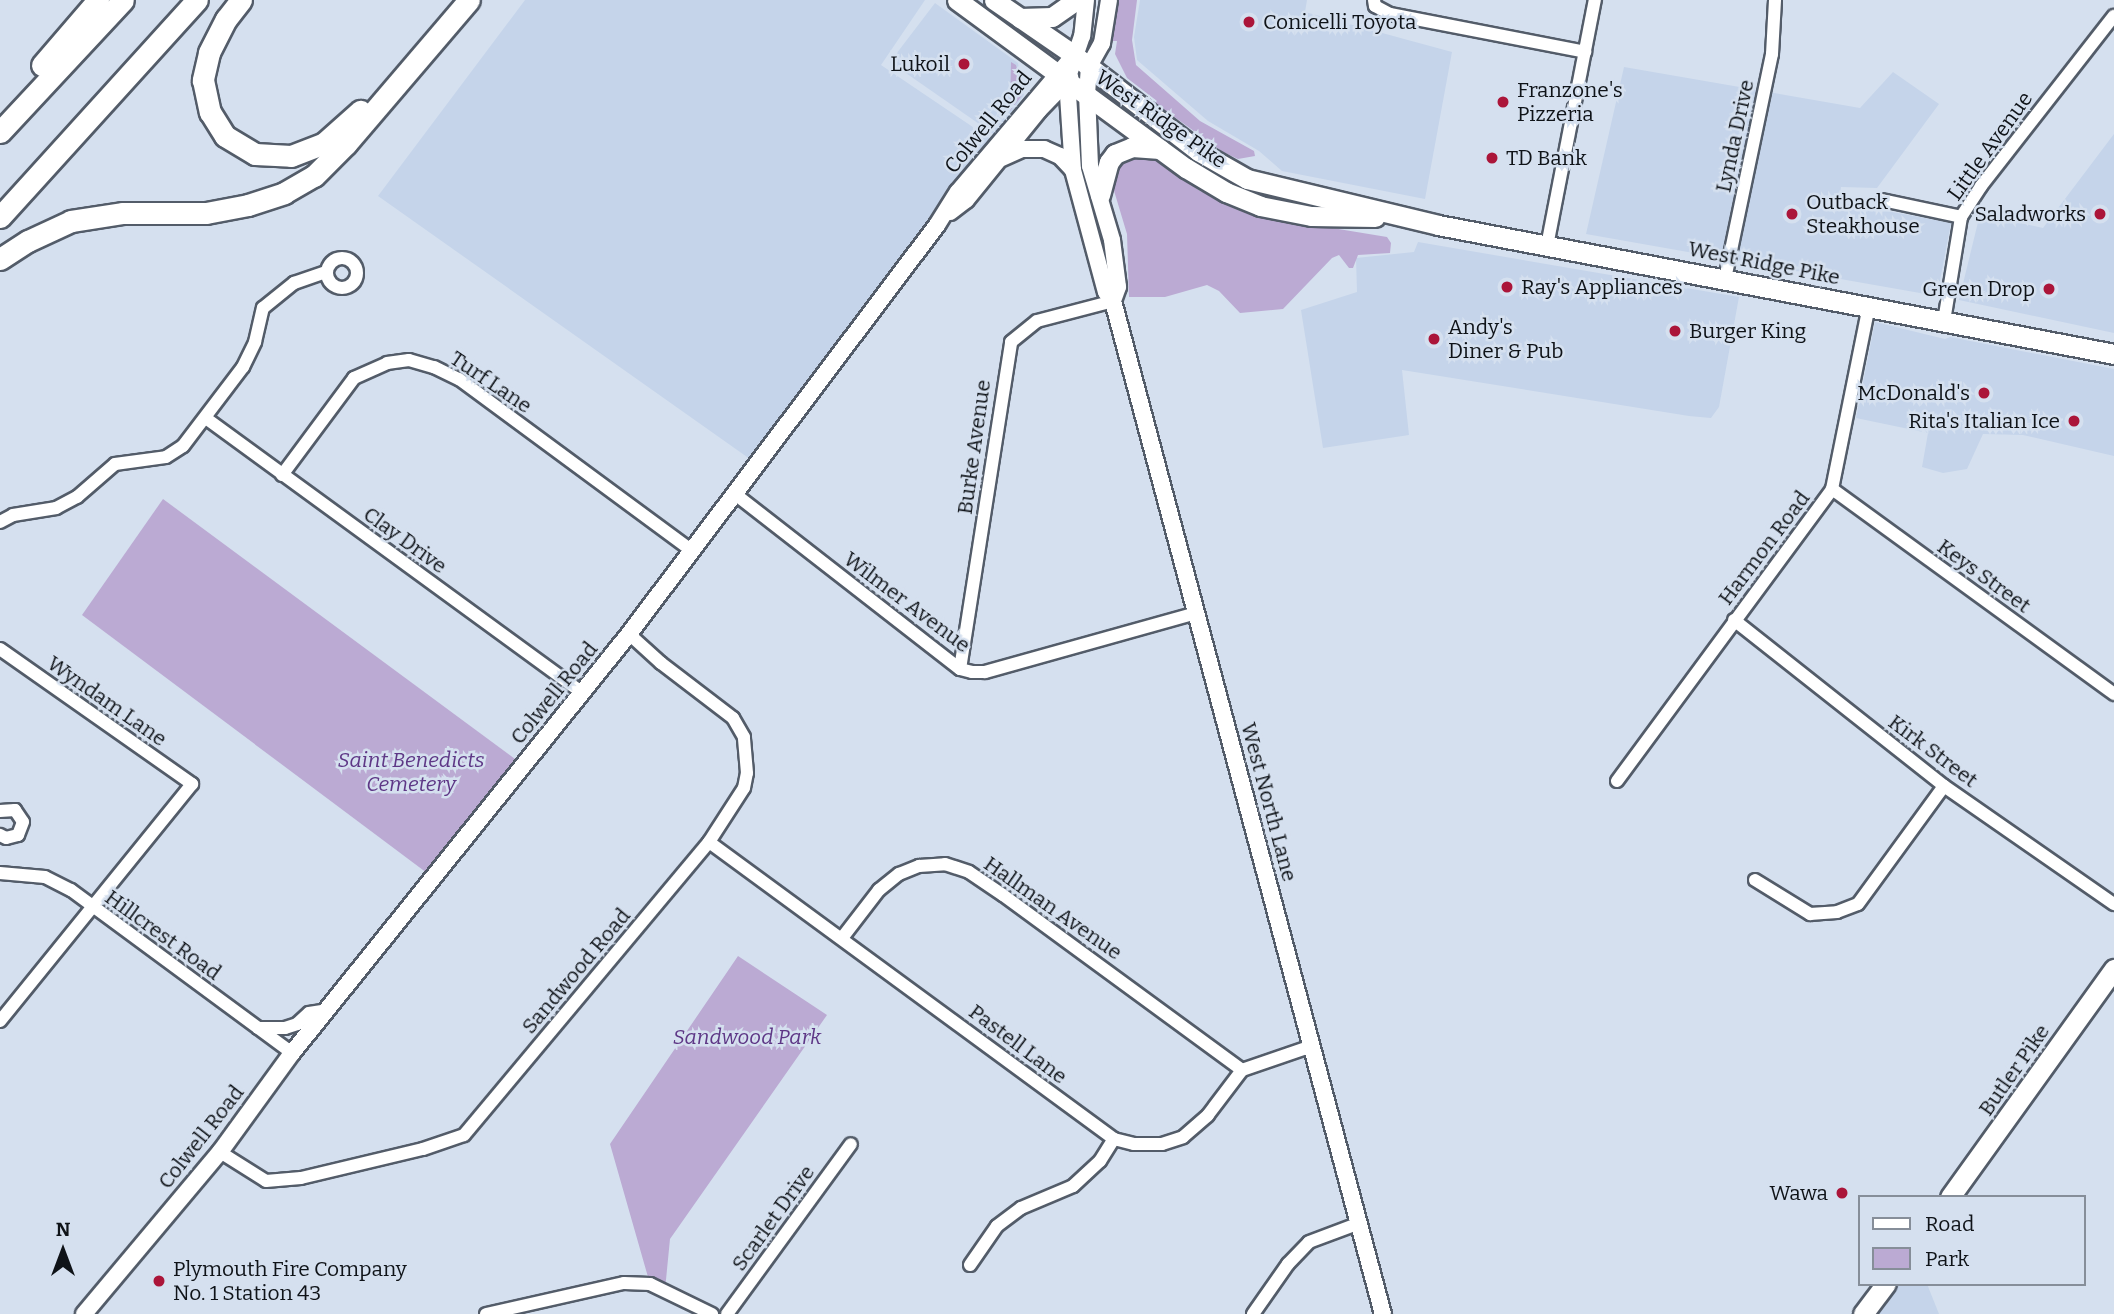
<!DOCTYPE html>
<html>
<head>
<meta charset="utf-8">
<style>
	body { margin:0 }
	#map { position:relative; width:2114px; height:1314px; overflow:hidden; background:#d5e0ef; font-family:Bitter,serif }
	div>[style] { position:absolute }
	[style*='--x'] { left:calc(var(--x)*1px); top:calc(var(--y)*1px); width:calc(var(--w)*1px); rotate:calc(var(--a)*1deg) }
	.built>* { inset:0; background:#c5d4ea }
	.green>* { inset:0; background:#bbaad3 }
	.roads { filter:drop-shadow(2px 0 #535c69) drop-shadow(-2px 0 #535c69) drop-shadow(0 2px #535c69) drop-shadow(0 -2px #535c69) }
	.street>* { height:12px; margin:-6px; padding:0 6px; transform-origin:6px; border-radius:6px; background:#fff }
	.street>.ring { margin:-6px; padding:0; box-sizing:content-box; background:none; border:12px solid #fff; border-radius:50% }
	.secondary>* { height:16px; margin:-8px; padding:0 8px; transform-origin:8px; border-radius:8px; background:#fff }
	.primary>* { height:19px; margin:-9.5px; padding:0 9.5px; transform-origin:9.5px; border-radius:9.5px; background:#fff }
	.highway>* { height:21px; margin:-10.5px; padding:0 10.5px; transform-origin:10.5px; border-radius:10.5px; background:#fff }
	.dots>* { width:19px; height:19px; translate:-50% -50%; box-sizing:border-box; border:4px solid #d5e0ef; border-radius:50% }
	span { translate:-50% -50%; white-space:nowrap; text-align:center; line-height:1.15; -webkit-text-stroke:5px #d5e0ef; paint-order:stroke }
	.poi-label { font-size:21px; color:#0f1318 }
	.left { translate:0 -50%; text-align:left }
	.right { translate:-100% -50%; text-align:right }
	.street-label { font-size:21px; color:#0f1318 }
	.park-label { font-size:21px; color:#5e3786; font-style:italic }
	.legend { position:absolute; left:1858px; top:1195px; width:228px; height:91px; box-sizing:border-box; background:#d5e0ef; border:2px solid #868e99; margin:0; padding:9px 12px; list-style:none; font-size:21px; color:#0f1318 }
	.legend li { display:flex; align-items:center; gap:14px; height:35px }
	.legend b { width:35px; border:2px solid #868e99 }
	.north { position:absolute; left:28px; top:1216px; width:70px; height:70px; -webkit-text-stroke:5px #d5e0ef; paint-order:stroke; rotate:0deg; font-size:19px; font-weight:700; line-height:28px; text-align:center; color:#0f1318 }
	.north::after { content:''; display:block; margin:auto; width:24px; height:32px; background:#0f1318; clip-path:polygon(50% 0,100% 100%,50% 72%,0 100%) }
</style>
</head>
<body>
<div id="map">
	<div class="built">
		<div style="clip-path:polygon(525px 0,925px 0,881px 65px,998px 144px,757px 464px,378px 196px)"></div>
		<div style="clip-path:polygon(1140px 0,1307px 0,1305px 12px,1452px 52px,1425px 199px,1282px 171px,1259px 151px,1208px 121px,1137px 60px,1134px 37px)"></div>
		<div style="clip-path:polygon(935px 3px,1018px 63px,1024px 95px,995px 135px,890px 62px)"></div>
		<div style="clip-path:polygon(1624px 67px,1860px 108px,1893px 72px,1939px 104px,1877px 188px,1841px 187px,1839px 202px,1951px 223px,1937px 296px,1586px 234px)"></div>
		<div style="clip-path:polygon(2114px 134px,2114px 333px,1959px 300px,1980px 214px,2043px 228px)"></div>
		<div style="clip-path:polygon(1418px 242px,1739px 297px,1719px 407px,1711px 418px,1689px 416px,1402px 370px,1409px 435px,1323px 448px,1301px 310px,1357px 292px,1356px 258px,1414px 252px)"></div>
		<div style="clip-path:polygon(1875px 322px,1945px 339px,1950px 337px,2114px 369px,2114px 456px,2023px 435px,1983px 434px,1967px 469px,1943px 473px,1922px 467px,1928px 433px,1856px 418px)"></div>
		<div style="clip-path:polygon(1886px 1284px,1927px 1284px,1939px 1314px,1863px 1314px)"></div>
	</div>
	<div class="green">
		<div style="clip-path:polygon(1118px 0,1137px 0,1132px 40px,1136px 65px,1200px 121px,1254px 151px,1255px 156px,1238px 159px,1223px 152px,1155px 103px,1157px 101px,1127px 78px,1115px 54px,1117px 41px,1112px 41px)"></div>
		<div style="clip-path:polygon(1011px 62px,1016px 65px,1023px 94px,1010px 111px)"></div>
		<div style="clip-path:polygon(1128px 155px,1155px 158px,1200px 191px,1254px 215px,1387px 237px,1391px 243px,1390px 253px,1358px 255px,1353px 268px,1349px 268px,1339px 255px,1332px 258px,1283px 309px,1240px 313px,1219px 291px,1207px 285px,1165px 297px,1129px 297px,1127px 234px,1112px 184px,1114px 169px)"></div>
		<div style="clip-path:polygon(163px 499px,515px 759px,427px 873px,82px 615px)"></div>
		<div style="clip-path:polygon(738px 956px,827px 1015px,670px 1239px,665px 1290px,650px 1284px,610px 1144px)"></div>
	</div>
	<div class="roads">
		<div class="street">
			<div style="--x:1374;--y:0;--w:6;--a:81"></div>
			<div style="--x:1375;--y:6;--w:17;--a:28"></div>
			<div style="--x:1390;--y:14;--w:199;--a:11"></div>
			<div style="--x:1882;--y:200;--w:81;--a:12.1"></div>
			<div style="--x:1547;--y:246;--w:251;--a:-79"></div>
			<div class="ring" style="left:327px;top:258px;width:18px;height:18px"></div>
			<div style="--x:1725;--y:279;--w:230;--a:-78.2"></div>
			<div style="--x:1772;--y:54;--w:54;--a:-86.8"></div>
			<div style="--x:1944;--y:321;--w:105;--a:-80.7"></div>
			<div style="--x:1961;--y:217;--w:37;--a:-57"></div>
			<div style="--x:1981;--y:186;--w:216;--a:-52"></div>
			<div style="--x:207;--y:419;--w:463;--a:36.1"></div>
			<div style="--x:282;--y:475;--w:121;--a:-53.4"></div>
			<div style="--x:354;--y:378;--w:36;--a:-24"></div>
			<div style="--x:387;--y:363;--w:22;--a:-8"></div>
			<div style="--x:409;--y:360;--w:26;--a:16"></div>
			<div style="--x:434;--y:367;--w:28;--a:26"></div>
			<div style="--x:459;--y:379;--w:288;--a:36.4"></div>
			<div style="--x:1832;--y:489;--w:349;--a:36"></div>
			<div style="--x:735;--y:494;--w:285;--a:37.9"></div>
			<div style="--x:960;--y:669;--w:12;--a:14"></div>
			<div style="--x:972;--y:672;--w:13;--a:0"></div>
			<div style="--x:985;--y:672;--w:220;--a:-15.6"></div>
			<div style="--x:0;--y:522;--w:15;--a:-28"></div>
			<div style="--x:13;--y:515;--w:44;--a:-9.2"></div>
			<div style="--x:56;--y:508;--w:24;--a:-28"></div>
			<div style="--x:77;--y:497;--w:50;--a:-41"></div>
			<div style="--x:115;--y:464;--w:51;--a:-7.8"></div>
			<div style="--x:166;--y:457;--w:20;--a:-33"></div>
			<div style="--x:183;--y:446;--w:99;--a:-52.8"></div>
			<div style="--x:243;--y:367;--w:28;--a:-64"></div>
			<div style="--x:255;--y:342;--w:35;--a:-77"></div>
			<div style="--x:263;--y:308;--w:40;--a:-39"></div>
			<div style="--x:294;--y:283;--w:34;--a:-19"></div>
			<div style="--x:1734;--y:620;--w:268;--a:38.3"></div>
			<div style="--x:1944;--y:786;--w:207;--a:34.8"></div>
			<div style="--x:0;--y:649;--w:235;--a:35.1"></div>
			<div style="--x:192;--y:784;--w:305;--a:129"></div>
			<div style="--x:960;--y:669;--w:331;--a:-81.1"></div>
			<div style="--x:1011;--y:342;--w:33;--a:-39"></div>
			<div style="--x:1037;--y:321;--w:79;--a:-14.7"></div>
			<div style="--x:1617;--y:781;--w:363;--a:-53.6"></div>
			<div style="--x:1832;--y:489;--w:188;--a:-78.6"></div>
			<div style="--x:0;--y:811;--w:15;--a:-4"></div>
			<div style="--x:15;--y:810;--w:14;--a:56"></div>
			<div style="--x:23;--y:822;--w:14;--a:111"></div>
			<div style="--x:18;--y:835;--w:12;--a:166"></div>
			<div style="--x:6;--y:838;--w:7;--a:-153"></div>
			<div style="--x:709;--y:842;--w:502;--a:36.25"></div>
			<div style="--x:1114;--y:1139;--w:21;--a:14"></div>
			<div style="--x:1134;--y:1144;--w:28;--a:0"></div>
			<div style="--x:1162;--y:1144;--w:22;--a:-18"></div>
			<div style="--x:1183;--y:1137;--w:33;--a:-41"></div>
			<div style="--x:1208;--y:1115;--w:56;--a:-52.9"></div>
			<div style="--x:1242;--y:1070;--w:74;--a:-18.9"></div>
			<div style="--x:0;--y:873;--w:45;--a:5.1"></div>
			<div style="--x:45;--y:877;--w:29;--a:27"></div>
			<div style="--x:71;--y:890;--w:275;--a:36.4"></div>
			<div style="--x:1755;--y:880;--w:65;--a:31.7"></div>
			<div style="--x:1810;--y:914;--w:27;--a:-4"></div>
			<div style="--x:1837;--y:912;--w:22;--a:-21"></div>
			<div style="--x:1858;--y:904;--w:146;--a:-53.9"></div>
			<div style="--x:842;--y:938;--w:61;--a:-52.4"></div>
			<div style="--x:879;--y:890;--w:26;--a:-39"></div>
			<div style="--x:899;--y:874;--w:22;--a:-22"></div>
			<div style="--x:919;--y:866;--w:26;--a:-4"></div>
			<div style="--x:945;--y:864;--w:25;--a:18"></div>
			<div style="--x:969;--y:872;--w:41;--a:34.1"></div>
			<div style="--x:1003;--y:895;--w:296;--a:36.2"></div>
			<div style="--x:258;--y:1028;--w:27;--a:0"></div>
			<div style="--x:285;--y:1028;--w:13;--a:-18"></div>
			<div style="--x:297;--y:1024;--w:16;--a:-43"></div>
			<div style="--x:309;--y:1013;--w:18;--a:-9"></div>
			<div style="--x:220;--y:1152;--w:54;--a:32.2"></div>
			<div style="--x:266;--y:1181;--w:35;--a:-5"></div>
			<div style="--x:301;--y:1178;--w:125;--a:-13.4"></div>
			<div style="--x:423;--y:1149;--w:43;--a:-18.9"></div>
			<div style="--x:464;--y:1135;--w:382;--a:-50.1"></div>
			<div style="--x:709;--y:842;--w:64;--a:-57.1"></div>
			<div style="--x:744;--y:788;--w:15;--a:-79"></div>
			<div style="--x:747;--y:773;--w:36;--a:-95"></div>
			<div style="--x:744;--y:737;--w:22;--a:-120"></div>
			<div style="--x:733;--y:718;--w:91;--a:-142.6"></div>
			<div style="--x:661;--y:663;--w:43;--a:-137.8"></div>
			<div style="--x:970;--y:1265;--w:47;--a:-55.3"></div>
			<div style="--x:997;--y:1226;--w:30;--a:-37"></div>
			<div style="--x:1021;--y:1208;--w:56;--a:-22.9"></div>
			<div style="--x:1073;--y:1186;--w:37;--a:-43"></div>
			<div style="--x:1100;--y:1161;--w:26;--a:-58"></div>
			<div style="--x:486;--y:1314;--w:141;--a:-12.7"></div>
			<div style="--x:624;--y:1283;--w:26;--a:2"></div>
			<div style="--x:650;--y:1284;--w:69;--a:25.8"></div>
			<div style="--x:727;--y:1314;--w:210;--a:-53.9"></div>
			<div style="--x:1253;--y:1314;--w:61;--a:-55"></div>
			<div style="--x:1288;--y:1264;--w:30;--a:-46"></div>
			<div style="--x:1309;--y:1242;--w:51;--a:-20.6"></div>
		</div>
		<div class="secondary">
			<div style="--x:1086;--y:0;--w:36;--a:96"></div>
			<div style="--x:1082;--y:36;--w:46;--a:108.8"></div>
			<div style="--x:1067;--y:80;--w:90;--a:86.2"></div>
			<div style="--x:1073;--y:170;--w:126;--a:74.9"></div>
			<div style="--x:1106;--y:292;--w:11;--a:52"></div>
			<div style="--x:1113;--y:301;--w:1048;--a:75.08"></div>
			<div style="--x:1109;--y:0;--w:44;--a:99.2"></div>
			<div style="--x:1102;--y:43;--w:26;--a:119"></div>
			<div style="--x:1089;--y:66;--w:28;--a:94"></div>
			<div style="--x:1087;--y:94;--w:72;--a:87.6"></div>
			<div style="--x:1090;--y:166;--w:77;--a:73.4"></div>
			<div style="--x:1112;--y:240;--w:47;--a:82.7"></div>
			<div style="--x:1118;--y:287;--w:15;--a:110"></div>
			<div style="--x:1002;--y:158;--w:22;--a:-24"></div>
			<div style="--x:1022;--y:149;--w:22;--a:0"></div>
			<div style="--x:1044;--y:149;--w:17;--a:24"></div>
			<div style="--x:1060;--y:156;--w:19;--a:47"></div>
			<div style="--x:950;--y:212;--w:20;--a:-37"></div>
			<div style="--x:966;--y:200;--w:116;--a:-51"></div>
			<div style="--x:1039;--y:110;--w:45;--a:-45.9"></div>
			<div style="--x:84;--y:1314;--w:212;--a:-50"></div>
			<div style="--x:220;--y:1152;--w:122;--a:-54"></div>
			<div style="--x:292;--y:1053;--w:538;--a:-51.19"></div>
			<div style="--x:629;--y:634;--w:512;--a:-53.02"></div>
			<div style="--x:937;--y:225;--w:39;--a:-58"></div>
			<div style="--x:958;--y:192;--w:180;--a:-49.7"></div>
		</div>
		<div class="primary">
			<div style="--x:957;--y:0;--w:284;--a:36.3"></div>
			<div style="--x:1186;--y:168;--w:47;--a:31"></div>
			<div style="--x:1226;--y:192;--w:37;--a:22"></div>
			<div style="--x:1260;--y:206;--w:52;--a:11.1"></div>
			<div style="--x:1311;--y:216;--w:64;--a:0.9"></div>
			<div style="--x:994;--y:0;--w:97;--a:34.5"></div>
			<div style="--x:1074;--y:55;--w:157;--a:37.7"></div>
			<div style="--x:1198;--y:151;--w:56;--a:29.7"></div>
			<div style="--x:1247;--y:179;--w:196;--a:13.5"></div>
			<div style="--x:1438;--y:225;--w:688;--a:10.8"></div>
			<div style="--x:1020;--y:18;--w:32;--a:-2"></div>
			<div style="--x:1052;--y:17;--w:29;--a:-35"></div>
			<div style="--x:1100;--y:195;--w:34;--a:-75"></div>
			<div style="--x:1109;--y:162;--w:10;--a:-53"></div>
			<div style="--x:1115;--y:154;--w:18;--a:-22"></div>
			<div style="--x:1132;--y:147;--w:28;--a:4"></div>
			<div style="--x:1950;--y:1197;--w:281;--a:-54.3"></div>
			<div style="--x:1863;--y:1314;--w:38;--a:-53"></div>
		</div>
		<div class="highway">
			<div style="--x:241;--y:0;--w:24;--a:128"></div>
			<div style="--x:226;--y:19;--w:38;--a:117"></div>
			<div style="--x:209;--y:53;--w:28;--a:103"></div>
			<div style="--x:203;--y:80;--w:33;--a:78"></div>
			<div style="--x:210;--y:112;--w:28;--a:58"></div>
			<div style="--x:225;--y:136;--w:35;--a:31"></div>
			<div style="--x:255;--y:154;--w:36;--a:3"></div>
			<div style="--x:291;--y:156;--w:34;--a:-21"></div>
			<div style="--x:323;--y:144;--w:50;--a:-41.7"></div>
			<div style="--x:42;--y:65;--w:86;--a:-49.3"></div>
			<div style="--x:0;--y:132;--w:180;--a:-47"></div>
			<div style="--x:0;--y:217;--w:293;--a:-47.8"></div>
			<div style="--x:0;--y:259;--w:33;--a:-33"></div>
			<div style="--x:28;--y:241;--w:47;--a:-24.9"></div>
			<div style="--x:71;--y:221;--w:53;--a:-8.7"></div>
			<div style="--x:123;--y:213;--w:83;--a:0"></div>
			<div style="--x:206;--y:213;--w:43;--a:-10.8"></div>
			<div style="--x:248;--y:205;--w:38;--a:-18"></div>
			<div style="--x:284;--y:193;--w:34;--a:-30"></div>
			<div style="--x:314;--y:176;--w:45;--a:-45"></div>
			<div style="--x:346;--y:144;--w:189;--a:-49.5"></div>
		</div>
	</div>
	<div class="dots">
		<div style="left:1249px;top:22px;background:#ab1539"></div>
		<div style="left:964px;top:64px;background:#ab1539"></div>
		<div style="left:1503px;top:102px;background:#ab1539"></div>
		<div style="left:1492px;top:158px;background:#ab1539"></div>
		<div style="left:1792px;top:214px;background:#ab1539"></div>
		<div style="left:2100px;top:214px;background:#ab1539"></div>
		<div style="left:1507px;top:287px;background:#ab1539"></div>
		<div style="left:2049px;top:289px;background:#ab1539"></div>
		<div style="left:1675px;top:331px;background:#ab1539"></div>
		<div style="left:1434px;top:339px;background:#ab1539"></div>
		<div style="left:1984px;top:393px;background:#ab1539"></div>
		<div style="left:2074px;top:421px;background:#ab1539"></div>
		<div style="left:1842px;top:1193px;background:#ab1539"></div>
		<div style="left:159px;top:1281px;background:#ab1539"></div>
	</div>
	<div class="poi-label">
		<span class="left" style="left:1263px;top:22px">Conicelli Toyota</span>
		<span class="right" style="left:950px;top:64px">Lukoil</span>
		<span class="left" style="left:1517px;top:102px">Franzone's<br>Pizzeria</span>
		<span class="left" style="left:1506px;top:158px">TD Bank</span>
		<span class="left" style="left:1806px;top:214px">Outback<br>Steakhouse</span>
		<span class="right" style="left:2086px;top:214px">Saladworks</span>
		<span class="left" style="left:1521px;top:287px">Ray's Appliances</span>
		<span class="right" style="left:2035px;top:289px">Green Drop</span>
		<span class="left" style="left:1448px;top:339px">Andy's<br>Diner &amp; Pub</span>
		<span class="left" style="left:1689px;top:331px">Burger King</span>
		<span class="right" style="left:1970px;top:393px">McDonald's</span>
		<span class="right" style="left:2060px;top:421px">Rita's Italian Ice</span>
		<span class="right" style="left:1828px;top:1193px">Wawa</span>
		<span class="left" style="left:173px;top:1281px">Plymouth Fire Company<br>No. 1 Station 43</span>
	</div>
	<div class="street-label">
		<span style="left:1161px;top:119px;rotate:35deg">West Ridge Pike</span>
		<span style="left:988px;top:122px;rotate:-51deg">Colwell Road</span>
		<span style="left:1735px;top:136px;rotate:-78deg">Lynda Drive</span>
		<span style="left:1990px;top:146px;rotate:-54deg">Little Avenue</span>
		<span style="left:1764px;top:263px;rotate:11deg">West Ridge Pike</span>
		<span style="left:491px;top:382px;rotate:34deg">Turf Lane</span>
		<span style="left:974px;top:447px;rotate:-82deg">Burke Avenue</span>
		<span style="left:405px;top:540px;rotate:36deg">Clay Drive</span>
		<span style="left:1764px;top:548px;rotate:-53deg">Harmon Road</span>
		<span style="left:1984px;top:576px;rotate:36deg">Keys Street</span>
		<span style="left:907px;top:602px;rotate:37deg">Wilmer Avenue</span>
		<span style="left:554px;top:693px;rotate:-51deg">Colwell Road</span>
		<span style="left:107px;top:701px;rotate:35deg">Wyndam Lane</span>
		<span style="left:1933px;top:751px;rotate:37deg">Kirk Street</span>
		<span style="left:1269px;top:802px;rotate:75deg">West North Lane</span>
		<span style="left:1053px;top:908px;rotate:35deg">Hallman Avenue</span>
		<span style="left:163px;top:935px;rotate:36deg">Hillcrest Road</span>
		<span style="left:576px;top:971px;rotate:-50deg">Sandwood Road</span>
		<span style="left:1018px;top:1044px;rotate:37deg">Pastell Lane</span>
		<span style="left:2014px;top:1070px;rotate:-55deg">Butler Pike</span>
		<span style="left:201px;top:1137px;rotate:-52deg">Colwell Road</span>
		<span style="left:773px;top:1218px;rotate:-54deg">Scarlet Drive</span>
	</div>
	<div class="park-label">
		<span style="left:411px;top:772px">Saint Benedicts<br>Cemetery</span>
		<span style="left:747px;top:1037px">Sandwood Park</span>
	</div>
	<ul class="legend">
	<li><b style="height:9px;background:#fff"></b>Road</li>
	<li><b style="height:19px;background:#bbaad3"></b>Park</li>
	</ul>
	<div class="north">N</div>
</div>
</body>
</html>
